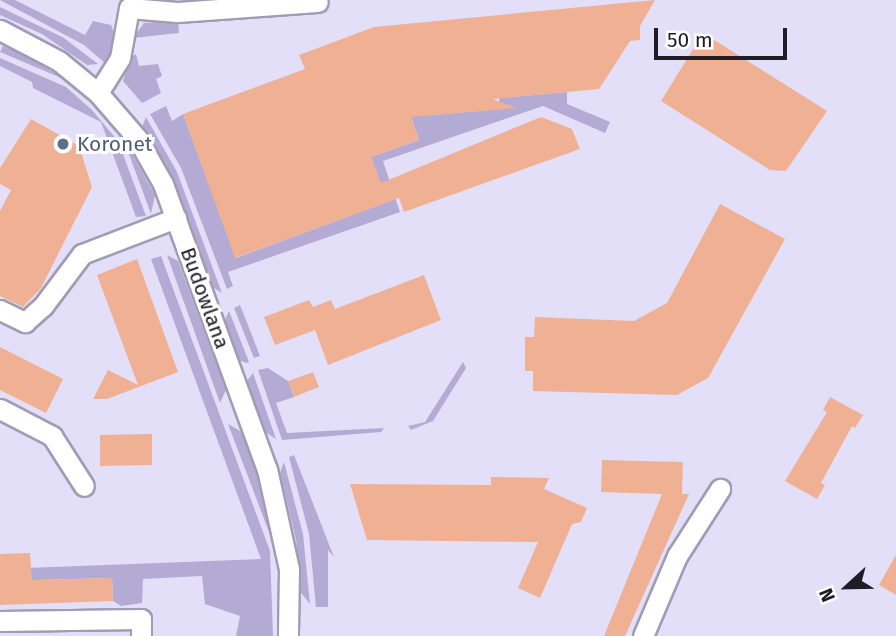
<!DOCTYPE html>
<html>
<head>
<meta charset="utf-8">
<style>
	body { margin:0 }
	#map { position:relative; width:896px; height:636px; overflow:hidden; background:#e4dff9; font-family:"Fira Sans",sans-serif }
	div>[style] { position:absolute }
	[style*='--x'] { left:calc(var(--x)*1px); top:calc(var(--y)*1px); width:calc(var(--w)*1px); rotate:calc(var(--a)*1deg) }
	.green>* { inset:0; background:#b4abd5 }
	.building>* { inset:0; background:#f0b094 }
	.roads { filter:drop-shadow(2px 0 #a19cb4) drop-shadow(-2px 0 #a19cb4) drop-shadow(0 2px #a19cb4) drop-shadow(0 -2px #a19cb4) }
	.minor>* { height:19px; margin:-9.5px; padding:0 9.5px; transform-origin:9.5px; border-radius:9.5px; background:#fff }
	.dots>* { width:19px; height:19px; translate:-50% -50%; box-sizing:border-box; border:4px solid #fff; border-radius:50% }
	span { translate:-50% -50%; white-space:nowrap; text-align:center; line-height:1.15; -webkit-text-stroke:6px #fff; paint-order:stroke }
	.service-label { font-size:21px; color:#4e5e75 }
	.left { translate:0 -50%; text-align:left }
	.street-label { font-size:21px; color:#1e1c25 }
	.north { position:absolute; left:812px; top:552px; width:70px; height:70px; -webkit-text-stroke:5px #fff; paint-order:stroke; rotate:248deg; font-size:19px; font-weight:700; line-height:28px; text-align:center; color:#1e1c25 }
	.north::after { content:''; display:block; margin:auto; width:24px; height:32px; background:#1e1c25; clip-path:polygon(50% 0,100% 100%,50% 72%,0 100%) }
	.scale { position:absolute; left:654px; top:28px; width:133px; height:32px; box-sizing:border-box; border:4px solid #1e1c25; border-top:0; padding-left:9px; font-size:21px; line-height:24px; white-space:nowrap; color:#1e1c25; -webkit-text-stroke:5px #fff; paint-order:stroke }
</style>
</head>
<body>
<div id="map">
	<div class="green">
		<div style="clip-path:polygon(0 0,15px 0,85px 35px,93px 21px,111px 25px,117px 40px,110px 58px,105px 63px,84px 45px)"></div>
		<div style="clip-path:polygon(0 7px,64px 38px,98px 64px,87px 65px,42px 34px,0 15px)"></div>
		<div style="clip-path:polygon(178px 20px,179px 33px,133px 38px,144px 23px)"></div>
		<div style="clip-path:polygon(3px 46px,24px 55px,66px 80px,0 52px)"></div>
		<div style="clip-path:polygon(136px 54px,139px 66px,158px 64px,162px 76px,156px 79px,161px 93px,142px 103px,123px 81px,130px 57px)"></div>
		<div style="clip-path:polygon(0 58px,66px 87px,92px 110px,118px 141px,146px 216px,136px 217px,101px 122px,33px 88px,32px 82px,0 66px)"></div>
		<div style="clip-path:polygon(421px 82px,433px 115px,500px 109px,499px 98px,567px 92px,567px 104px,610px 122px,605px 133px,543px 106px,383px 161px,400px 212px,228px 272px,233px 286px,227px 289px,181px 168px,150px 114px,166px 106px,172px 121px,183px 114px,236px 258px,387px 202px,371px 157px,419px 140px,407px 105px)"></div>
		<div style="clip-path:polygon(146px 117px,177px 172px,222px 293px,211px 286px,169px 173px,142px 127px)"></div>
		<div style="clip-path:polygon(123px 138px,155px 195px,151px 214px)"></div>
		<div style="clip-path:polygon(167px 255px,178px 261px,226px 390px,220px 403px)"></div>
		<div style="clip-path:polygon(161px 256px,270px 551px,273px 636px,236px 636px,240px 616px,205px 604px,202px 576px,143px 579px,142px 603px,121px 606px,113px 601px,112px 578px,0 581px,0 569px,261px 559px,151px 259px)"></div>
		<div style="clip-path:polygon(240px 305px,260px 356px,254px 358px,234px 308px)"></div>
		<div style="clip-path:polygon(229px 311px,249px 362px,247px 363px,238px 360px,224px 322px)"></div>
		<div style="clip-path:polygon(463px 362px,466px 368px,433px 421px,411px 430px,408px 426px,425px 422px)"></div>
		<div style="clip-path:polygon(268px 368px,288px 381px,294px 397px,276px 403px,287px 433px,384px 428px,381px 432px,282px 440px,258px 370px)"></div>
		<div style="clip-path:polygon(253px 373px,276px 439px,265px 432px,246px 382px)"></div>
		<div style="clip-path:polygon(228px 424px,242px 432px,263px 492px,275px 548px)"></div>
		<div style="clip-path:polygon(294px 455px,334px 557px,328px 550px,328px 607px,316px 607px,309px 534px,289px 457px)"></div>
		<div style="clip-path:polygon(284px 462px,303px 534px,310px 604px,301px 593px,296px 540px,280px 473px)"></div>
	</div>
	<div class="building">
		<div style="clip-path:polygon(655px 0,640px 26px,640px 40px,630px 41px,599px 89px,493px 99px,516px 108px,411px 117px,419px 140px,371px 157px,381px 183px,541px 117px,572px 129px,580px 149px,404px 212px,399px 198px,235px 258px,183px 114px,305px 69px,299px 55px,374px 27px)"></div>
		<div style="clip-path:polygon(703px 33px,827px 111px,786px 171px,770px 170px,661px 101px)"></div>
		<div style="clip-path:polygon(31px 119px,79px 146px,92px 187px,41px 288px,23px 307px,0 296px,0 211px,11px 190px,0 184px,0 168px)"></div>
		<div style="clip-path:polygon(720px 204px,785px 239px,708px 378px,677px 395px,533px 391px,533px 371px,525px 371px,525px 337px,534px 337px,535px 317px,634px 321px,667px 303px)"></div>
		<div style="clip-path:polygon(137px 259px,178px 372px,107px 399px,93px 399px,108px 370px,138px 385px,97px 275px)"></div>
		<div style="clip-path:polygon(424px 275px,441px 320px,328px 365px,315px 330px,275px 345px,264px 317px,309px 300px,313px 307px,331px 300px,335px 309px)"></div>
		<div style="clip-path:polygon(0 347px,63px 379px,46px 413px,0 390px)"></div>
		<div style="clip-path:polygon(313px 372px,319px 387px,294px 397px,288px 381px)"></div>
		<div style="clip-path:polygon(830px 397px,863px 415px,855px 428px,852px 426px,821px 483px,825px 485px,817px 499px,785px 481px,827px 412px,823px 410px)"></div>
		<div style="clip-path:polygon(152px 434px,152px 465px,100px 466px,100px 435px)"></div>
		<div style="clip-path:polygon(602px 460px,683px 462px,682px 494px,689px 494px,625px 636px,604px 636px,662px 494px,601px 492px)"></div>
		<div style="clip-path:polygon(491px 477px,549px 478px,544px 489px,587px 508px,581px 522px,572px 524px,540px 598px,518px 588px,538px 542px,367px 540px,350px 484px,491px 485px)"></div>
		<div style="clip-path:polygon(30px 553px,32px 580px,112px 578px,113px 601px,0 605px,0 554px)"></div>
		<div style="clip-path:polygon(896px 555px,896px 595px,879px 585px)"></div>
	</div>
	<div class="roads">
		<div class="minor">
			<div style="--x:0;--y:30;--w:67;--a:27.7"></div>
			<div style="--x:59;--y:61;--w:50;--a:39.4"></div>
			<div style="--x:98;--y:93;--w:60;--a:49.1"></div>
			<div style="--x:137;--y:138;--w:53;--a:60.5"></div>
			<div style="--x:163;--y:184;--w:303;--a:70"></div>
			<div style="--x:267;--y:469;--w:102;--a:77.6"></div>
			<div style="--x:289;--y:569;--w:67;--a:90.9"></div>
			<div style="--x:98;--y:93;--w:41;--a:-57.8"></div>
			<div style="--x:120;--y:58;--w:51;--a:-79.8"></div>
			<div style="--x:129;--y:8;--w:48;--a:4.8"></div>
			<div style="--x:177;--y:12;--w:141;--a:-4.1"></div>
			<div style="--x:0;--y:310;--w:28;--a:26"></div>
			<div style="--x:25;--y:322;--w:24;--a:-42"></div>
			<div style="--x:43;--y:306;--w:65;--a:-53.1"></div>
			<div style="--x:82;--y:254;--w:101;--a:-21"></div>
			<div style="--x:0;--y:409;--w:59;--a:27.4"></div>
			<div style="--x:52;--y:436;--w:59;--a:57.4"></div>
			<div style="--x:0;--y:621;--w:141;--a:-0.8"></div>
			<div style="--x:141;--y:619;--w:17;--a:90"></div>
			<div style="--x:643;--y:636;--w:87;--a:-67"></div>
			<div style="--x:677;--y:556;--w:80;--a:-57.3"></div>
		</div>
	</div>
	<div class="dots">
		<div style="left:63px;top:144px;background:#5c6f8a"></div>
	</div>
	<div class="service-label">
		<span class="left" style="left:77px;top:144px">Koronet</span>
	</div>
	<div class="street-label">
		<span style="left:205px;top:298px;rotate:70deg">Budowlana</span>
	</div>
	<div class="north">N</div>
	<div class="scale">50 m</div>
</div>
</body>
</html>
